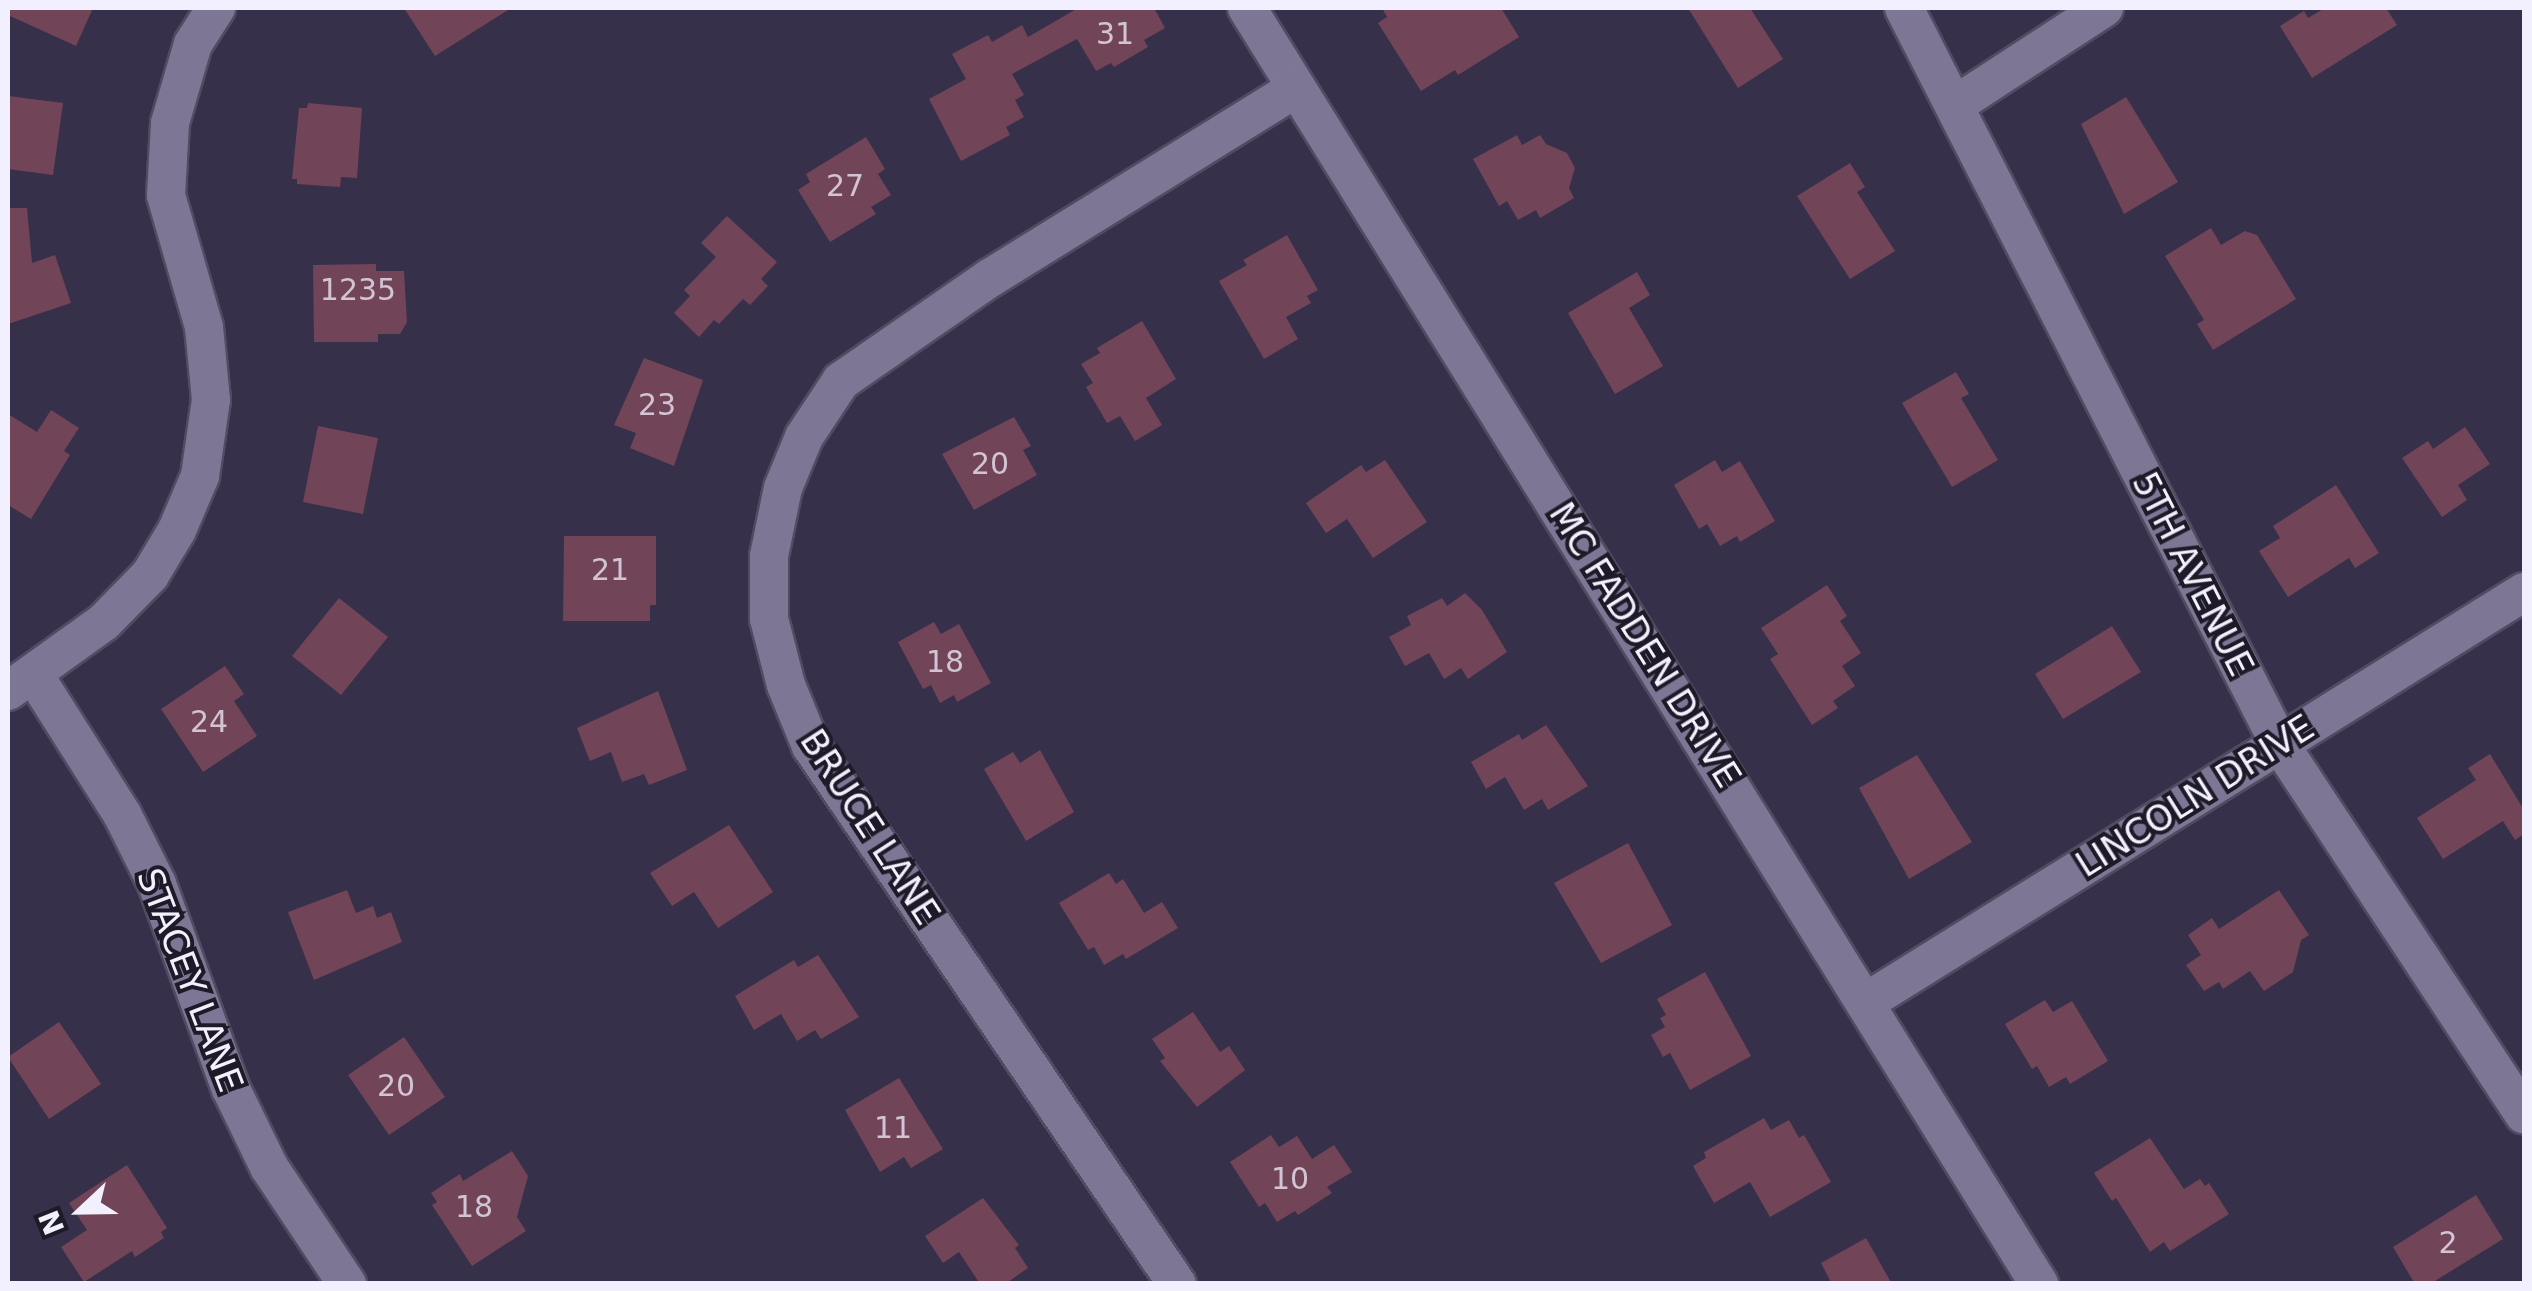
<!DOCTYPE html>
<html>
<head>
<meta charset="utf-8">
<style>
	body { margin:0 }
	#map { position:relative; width:2532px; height:1291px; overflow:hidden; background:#37304b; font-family:"DejaVu Sans",sans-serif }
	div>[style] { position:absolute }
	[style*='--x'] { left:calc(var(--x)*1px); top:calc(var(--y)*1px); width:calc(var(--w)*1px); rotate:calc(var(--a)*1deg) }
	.building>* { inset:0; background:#724457 }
	.roads { filter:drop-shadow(2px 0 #524b61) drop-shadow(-2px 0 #524b61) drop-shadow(0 2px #524b61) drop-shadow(0 -2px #524b61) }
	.street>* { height:38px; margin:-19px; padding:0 19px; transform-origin:19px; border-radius:19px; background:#7e7695 }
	span { translate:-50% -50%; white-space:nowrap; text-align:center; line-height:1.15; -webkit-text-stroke:8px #1e1a27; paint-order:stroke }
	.number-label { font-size:30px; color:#d2c4d4 }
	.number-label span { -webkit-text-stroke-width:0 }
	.street-label { font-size:35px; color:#f2effe }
	.frame { position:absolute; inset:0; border:10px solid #f2effe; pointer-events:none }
	.north { position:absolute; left:30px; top:1161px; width:100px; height:100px; -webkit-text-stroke:8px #1e1a27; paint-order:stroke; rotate:248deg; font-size:28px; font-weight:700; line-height:40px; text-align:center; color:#f2effe }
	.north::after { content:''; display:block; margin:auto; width:35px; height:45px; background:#f2effe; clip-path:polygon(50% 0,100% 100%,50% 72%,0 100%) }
</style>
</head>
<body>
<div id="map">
	<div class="building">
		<div style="clip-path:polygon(8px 8px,93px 8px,76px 46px,8px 15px)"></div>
		<div style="clip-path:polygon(404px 8px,511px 8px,435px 56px)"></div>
		<div style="clip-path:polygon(1078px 8px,1154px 8px,1165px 28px,1144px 40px,1148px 47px,1114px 67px,1111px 63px,1096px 71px,1077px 39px,1012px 74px,1024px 95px,1015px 100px,1024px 117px,1006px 127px,1010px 135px,961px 161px,929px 99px,966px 79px,952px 54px,988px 35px,992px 42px,1022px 25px,1028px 37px)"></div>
		<div style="clip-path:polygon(1382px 8px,1501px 8px,1519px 37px,1458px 75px,1455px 70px,1421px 91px,1378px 23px,1387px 17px)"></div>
		<div style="clip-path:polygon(1688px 8px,1750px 8px,1783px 59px,1738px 88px)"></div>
		<div style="clip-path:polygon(2325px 8px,2386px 8px,2397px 25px,2312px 78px,2280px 26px,2304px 11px,2308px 18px)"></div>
		<div style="clip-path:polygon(8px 96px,63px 103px,53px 175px,8px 169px)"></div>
		<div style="clip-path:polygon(2126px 97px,2178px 182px,2124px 214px,2081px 124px)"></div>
		<div style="clip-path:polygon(308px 103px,362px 108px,357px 178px,341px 177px,340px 187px,297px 184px,297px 179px,292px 179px,299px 108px,307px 108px)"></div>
		<div style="clip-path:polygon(1517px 135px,1522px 145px,1540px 135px,1546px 144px,1567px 153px,1575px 168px,1569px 188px,1574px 198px,1540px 218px,1536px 210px,1518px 220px,1507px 201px,1499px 206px,1473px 159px)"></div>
		<div style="clip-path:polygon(866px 137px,885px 169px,878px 174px,891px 195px,871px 207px,876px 214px,830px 242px,798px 190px,810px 182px,806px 174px)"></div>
		<div style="clip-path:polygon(1850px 163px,1865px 187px,1857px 192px,1895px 251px,1850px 279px,1797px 196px)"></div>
		<div style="clip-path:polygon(8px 208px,27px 208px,32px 263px,55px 255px,71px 303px,8px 324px)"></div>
		<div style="clip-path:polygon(727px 216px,777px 262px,761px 279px,768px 286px,750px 305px,743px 299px,719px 324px,714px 320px,699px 337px,674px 313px,690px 296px,684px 290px,716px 257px,701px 243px)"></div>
		<div style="clip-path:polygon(2211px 228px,2221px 245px,2245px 231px,2257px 235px,2296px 299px,2213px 350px,2197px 324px,2204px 320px,2165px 256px)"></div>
		<div style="clip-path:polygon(1287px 235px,1318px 290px,1307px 296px,1311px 303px,1286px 317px,1298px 339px,1264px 359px,1219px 281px,1247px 265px,1243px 260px)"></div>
		<div style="clip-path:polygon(376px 264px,376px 271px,404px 271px,407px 322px,400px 334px,378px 334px,378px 342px,314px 342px,313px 265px)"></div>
		<div style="clip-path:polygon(1637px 272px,1650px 295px,1629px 308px,1663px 366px,1615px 394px,1568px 313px)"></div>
		<div style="clip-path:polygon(1142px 321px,1176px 379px,1146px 398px,1162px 425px,1135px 441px,1120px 416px,1107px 423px,1086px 387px,1093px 383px,1081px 364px,1100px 353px,1097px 348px)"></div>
		<div style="clip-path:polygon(644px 358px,703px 380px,674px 466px,630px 448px,636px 433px,614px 425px)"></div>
		<div style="clip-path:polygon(1956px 372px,1969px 394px,1961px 398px,1998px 460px,1952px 487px,1902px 403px)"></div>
		<div style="clip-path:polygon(51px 410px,79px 428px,64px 451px,70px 455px,31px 519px,8px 505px,8px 414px,37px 432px)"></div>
		<div style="clip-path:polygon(1014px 417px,1031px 446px,1023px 450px,1037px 475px,974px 510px,942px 454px)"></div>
		<div style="clip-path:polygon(318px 426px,378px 438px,363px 514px,303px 502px)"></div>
		<div style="clip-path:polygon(2465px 427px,2490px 464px,2458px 485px,2467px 500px,2442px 517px,2402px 458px,2428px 441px,2433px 449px)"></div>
		<div style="clip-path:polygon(1385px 460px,1427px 522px,1373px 558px,1347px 519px,1326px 533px,1306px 503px,1361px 465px,1366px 472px)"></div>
		<div style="clip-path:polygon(1715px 460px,1722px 472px,1740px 461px,1775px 521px,1740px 542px,1737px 536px,1720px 546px,1707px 524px,1699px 529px,1674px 485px)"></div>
		<div style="clip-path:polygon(2336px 485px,2379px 553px,2355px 568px,2349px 558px,2288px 597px,2259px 551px,2280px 538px,2273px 526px)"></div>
		<div style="clip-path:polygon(564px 536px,656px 536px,656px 605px,650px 605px,650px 621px,563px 621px)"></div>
		<div style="clip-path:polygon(1827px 585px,1847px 616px,1840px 621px,1861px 653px,1842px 666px,1855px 686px,1833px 701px,1838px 708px,1812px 725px,1770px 659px,1778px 654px,1761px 628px)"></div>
		<div style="clip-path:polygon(1465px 593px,1482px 610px,1507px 652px,1468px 679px,1461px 668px,1444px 679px,1429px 653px,1405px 666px,1389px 637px,1411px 625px,1407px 616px,1442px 598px,1447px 606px)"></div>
		<div style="clip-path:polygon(339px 598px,388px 637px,341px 695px,292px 656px)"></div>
		<div style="clip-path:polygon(934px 622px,941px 634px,959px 624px,991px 683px,957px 702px,954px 695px,940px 703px,931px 685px,923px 689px,898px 642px)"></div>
		<div style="clip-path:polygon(2112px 626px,2141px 672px,2063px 719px,2035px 674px)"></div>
		<div style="clip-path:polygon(225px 666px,244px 694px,234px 701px,257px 736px,203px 772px,161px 709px)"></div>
		<div style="clip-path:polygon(658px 691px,687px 770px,649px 785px,644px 774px,622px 782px,611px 752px,590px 761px,577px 728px)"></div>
		<div style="clip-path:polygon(1546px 725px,1588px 786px,1548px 810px,1542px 799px,1524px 810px,1505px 777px,1486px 789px,1471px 762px,1519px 734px,1522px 740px)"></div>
		<div style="clip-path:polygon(1040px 750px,1074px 812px,1026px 841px,984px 769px,1013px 752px,1020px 763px)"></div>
		<div style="clip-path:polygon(2490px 754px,2524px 810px,2524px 834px,2515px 840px,2503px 821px,2443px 859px,2417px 818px,2476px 780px,2468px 768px)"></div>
		<div style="clip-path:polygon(1917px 755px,1972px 842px,1909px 879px,1859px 788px)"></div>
		<div style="clip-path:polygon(729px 825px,773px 892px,718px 928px,694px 892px,672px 906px,650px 873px)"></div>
		<div style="clip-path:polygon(1628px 843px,1672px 925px,1601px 963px,1554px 883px)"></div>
		<div style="clip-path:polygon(1109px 873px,1116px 884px,1123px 879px,1144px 913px,1162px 902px,1178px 928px,1126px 959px,1123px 954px,1104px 965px,1094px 947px,1088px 950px,1059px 903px)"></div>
		<div style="clip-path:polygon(347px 890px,356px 913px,373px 906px,377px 918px,391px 912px,402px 942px,314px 980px,288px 912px)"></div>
		<div style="clip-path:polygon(2279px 890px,2309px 935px,2301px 940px,2293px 972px,2264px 991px,2250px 971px,2223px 989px,2219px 982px,2204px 991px,2186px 965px,2201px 955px,2188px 935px,2212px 918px,2219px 929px)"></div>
		<div style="clip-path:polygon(818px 955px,859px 1017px,821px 1039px,815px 1030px,797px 1041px,781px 1014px,754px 1030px,735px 996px,794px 960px,798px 967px)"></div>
		<div style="clip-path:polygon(1705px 972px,1751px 1056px,1690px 1090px,1670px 1053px,1663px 1057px,1651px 1035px,1665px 1027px,1660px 1018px,1666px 1015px,1657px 999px)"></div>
		<div style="clip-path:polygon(2045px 1000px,2053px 1012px,2072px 1001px,2108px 1061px,2070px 1084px,2066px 1077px,2049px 1087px,2037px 1066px,2032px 1069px,2005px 1024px)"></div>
		<div style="clip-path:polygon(1193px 1012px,1220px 1052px,1229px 1046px,1245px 1070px,1197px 1107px,1160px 1061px,1165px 1058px,1152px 1039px)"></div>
		<div style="clip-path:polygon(59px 1022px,101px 1084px,49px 1119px,8px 1057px)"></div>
		<div style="clip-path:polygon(404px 1037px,445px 1097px,389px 1135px,348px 1075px)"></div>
		<div style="clip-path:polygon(899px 1078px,943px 1149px,911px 1168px,904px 1157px,880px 1172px,845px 1110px)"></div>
		<div style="clip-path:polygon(1764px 1118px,1771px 1130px,1789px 1120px,1799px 1138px,1804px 1135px,1831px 1182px,1770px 1217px,1750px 1182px,1714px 1203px,1693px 1166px,1706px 1158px,1704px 1152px)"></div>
		<div style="clip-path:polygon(1271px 1135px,1279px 1147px,1297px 1136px,1312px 1159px,1334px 1145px,1352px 1172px,1327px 1187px,1332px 1193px,1298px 1215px,1295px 1211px,1277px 1222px,1265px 1203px,1259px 1207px,1230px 1162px)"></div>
		<div style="clip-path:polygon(2150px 1138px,2184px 1189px,2200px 1179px,2205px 1186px,2209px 1183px,2229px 1214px,2170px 1251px,2164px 1242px,2150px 1252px,2116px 1198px,2112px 1201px,2094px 1173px)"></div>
		<div style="clip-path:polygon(512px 1151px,528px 1176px,517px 1217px,526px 1231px,472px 1266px,432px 1205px,437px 1202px,431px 1193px,460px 1174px,463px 1181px)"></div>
		<div style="clip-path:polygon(127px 1165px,167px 1228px,161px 1232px,164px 1238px,135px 1257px,132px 1251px,84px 1282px,61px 1247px,87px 1230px,69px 1203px)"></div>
		<div style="clip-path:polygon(2476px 1195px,2503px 1239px,2430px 1284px,2415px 1284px,2393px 1247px)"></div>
		<div style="clip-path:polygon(983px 1198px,1019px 1245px,1015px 1248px,1028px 1268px,1005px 1284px,980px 1284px,959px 1252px,943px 1263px,925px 1236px)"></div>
		<div style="clip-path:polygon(1866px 1238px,1892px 1284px,1832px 1284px,1821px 1263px)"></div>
	</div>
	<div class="roads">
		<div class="street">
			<div style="--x:1247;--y:8;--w:1502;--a:58.17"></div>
			<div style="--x:1904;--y:8;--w:825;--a:62.97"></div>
			<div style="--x:2279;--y:743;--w:445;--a:56.6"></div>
			<div style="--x:1955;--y:105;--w:178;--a:-33.1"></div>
			<div style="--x:34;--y:675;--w:165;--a:57.7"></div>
			<div style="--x:122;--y:814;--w:78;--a:63.4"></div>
			<div style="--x:157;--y:884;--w:218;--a:70.2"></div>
			<div style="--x:231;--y:1089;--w:87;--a:64"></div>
			<div style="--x:269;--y:1167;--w:141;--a:56.3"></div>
			<div style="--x:8;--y:691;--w:118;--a:-35.7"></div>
			<div style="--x:104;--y:622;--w:66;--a:-45.6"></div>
			<div style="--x:150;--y:575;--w:52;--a:-59"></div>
			<div style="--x:177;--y:530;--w:59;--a:-66.9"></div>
			<div style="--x:200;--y:476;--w:77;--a:-81.8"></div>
			<div style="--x:211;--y:400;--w:73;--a:-95.5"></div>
			<div style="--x:204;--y:327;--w:137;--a:-106.1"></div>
			<div style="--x:166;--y:195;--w:72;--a:-86.8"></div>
			<div style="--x:170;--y:123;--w:82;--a:-73.8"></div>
			<div style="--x:193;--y:44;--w:43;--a:-57.4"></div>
			<div style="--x:1866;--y:1002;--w:775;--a:-31.93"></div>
			<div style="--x:1177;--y:1284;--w:651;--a:-124.23"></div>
			<div style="--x:811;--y:746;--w:66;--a:-112.3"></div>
			<div style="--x:786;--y:685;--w:68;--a:-104.4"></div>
			<div style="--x:769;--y:619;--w:63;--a:-90"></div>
			<div style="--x:769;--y:556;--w:69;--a:-78.4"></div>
			<div style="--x:783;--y:488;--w:55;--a:-67.6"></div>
			<div style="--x:804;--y:437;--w:67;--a:-56.5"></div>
			<div style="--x:841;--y:381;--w:181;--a:-34.7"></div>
			<div style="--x:990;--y:278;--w:360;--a:-31.8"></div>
		</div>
	</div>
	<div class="number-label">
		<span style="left:1115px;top:34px">31</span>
		<span style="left:845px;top:186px">27</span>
		<span style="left:358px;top:290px">1235</span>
		<span style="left:657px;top:405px">23</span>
		<span style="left:990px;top:464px">20</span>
		<span style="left:610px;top:570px">21</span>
		<span style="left:945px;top:662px">18</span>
		<span style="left:209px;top:722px">24</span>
		<span style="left:396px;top:1086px">20</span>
		<span style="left:893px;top:1128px">11</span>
		<span style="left:1290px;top:1179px">10</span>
		<span style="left:474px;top:1207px">18</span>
		<span style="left:2448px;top:1243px">2</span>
	</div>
	<div class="street-label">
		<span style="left:2193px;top:574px;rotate:63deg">5TH AVENUE</span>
		<span style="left:1645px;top:645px;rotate:58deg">MC FADDEN DRIVE</span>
		<span style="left:2195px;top:796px;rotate:-32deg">LINCOLN DRIVE</span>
		<span style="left:870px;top:827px;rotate:57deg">BRUCE LANE</span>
		<span style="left:190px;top:980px;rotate:69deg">STACEY LANE</span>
	</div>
	<div class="frame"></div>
	<div class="north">N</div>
</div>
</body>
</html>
